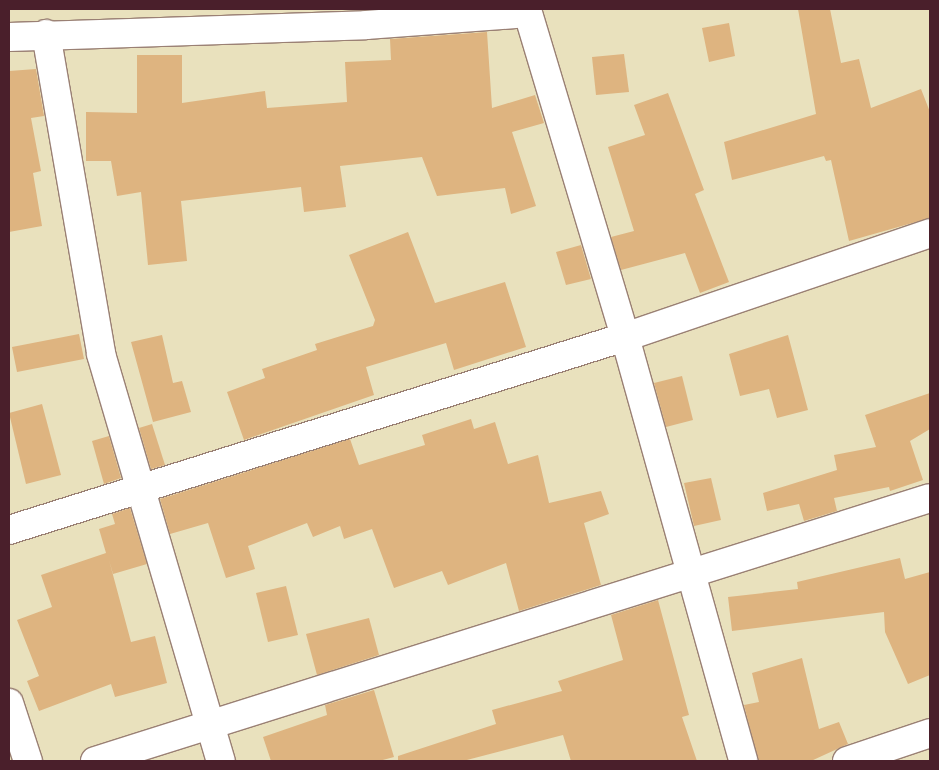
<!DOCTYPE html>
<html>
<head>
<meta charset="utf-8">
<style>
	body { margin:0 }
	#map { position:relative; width:939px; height:770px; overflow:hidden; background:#e9e1bd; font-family:Mali,sans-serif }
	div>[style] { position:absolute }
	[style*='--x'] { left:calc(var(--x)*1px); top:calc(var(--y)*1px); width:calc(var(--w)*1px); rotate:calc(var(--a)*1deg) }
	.building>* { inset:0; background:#deb480 }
	.roads { filter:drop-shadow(1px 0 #9a8074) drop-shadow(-1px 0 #9a8074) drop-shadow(0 1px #9a8074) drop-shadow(0 -1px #9a8074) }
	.minor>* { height:28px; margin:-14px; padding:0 14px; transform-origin:14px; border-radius:14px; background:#fff }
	span { translate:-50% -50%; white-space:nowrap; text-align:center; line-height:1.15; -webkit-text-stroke:4.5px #fbf7ec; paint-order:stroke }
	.frame { position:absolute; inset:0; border:10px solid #4a1f2b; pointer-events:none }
</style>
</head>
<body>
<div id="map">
	<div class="building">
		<div style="clip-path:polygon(798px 9px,830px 9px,841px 63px,859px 59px,871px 108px,921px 89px,930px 112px,930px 218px,849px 241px,831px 160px,826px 161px,824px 156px,732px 180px,724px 142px,816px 114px)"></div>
		<div style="clip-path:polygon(729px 23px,735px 56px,709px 62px,702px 28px)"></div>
		<div style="clip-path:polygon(487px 32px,492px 108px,535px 95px,544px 123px,512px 132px,536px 206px,511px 214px,505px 188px,437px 196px,422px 157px,340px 166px,346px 207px,304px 212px,301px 187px,181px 201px,187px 261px,148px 265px,141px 192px,117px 196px,111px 161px,86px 161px,86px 112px,137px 113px,137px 55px,182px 55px,182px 103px,265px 91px,267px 108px,347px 102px,345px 62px,391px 60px,390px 39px)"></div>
		<div style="clip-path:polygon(624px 54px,629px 92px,596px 95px,592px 57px)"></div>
		<div style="clip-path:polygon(36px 69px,44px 116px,31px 118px,41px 171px,33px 173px,42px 226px,9px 232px,9px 71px)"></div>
		<div style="clip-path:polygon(668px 93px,704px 190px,695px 194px,729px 282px,700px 293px,685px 253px,621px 270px,611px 237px,634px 231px,608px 147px,645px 135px,634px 105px)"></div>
		<div style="clip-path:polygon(408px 232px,435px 303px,505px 282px,526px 347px,454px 370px,446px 343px,366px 367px,374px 395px,244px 440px,227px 392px,265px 378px,262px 369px,317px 350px,315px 344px,373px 326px,375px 320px,349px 255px)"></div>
		<div style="clip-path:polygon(581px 245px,591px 279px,566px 285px,556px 252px)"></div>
		<div style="clip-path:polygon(79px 334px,84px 359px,17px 372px,12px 347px)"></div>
		<div style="clip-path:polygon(162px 335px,173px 383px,182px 381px,191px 412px,153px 422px,131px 342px)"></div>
		<div style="clip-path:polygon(788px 335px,808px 410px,777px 418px,769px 389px,740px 396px,729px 354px)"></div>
		<div style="clip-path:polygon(682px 376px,693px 420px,666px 427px,654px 383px)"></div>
		<div style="clip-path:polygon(930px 393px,930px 429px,910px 441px,923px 480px,890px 491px,889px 487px,834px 498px,837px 511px,804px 521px,799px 504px,767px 511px,763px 493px,837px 470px,834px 455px,876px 447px,865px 415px)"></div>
		<div style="clip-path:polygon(42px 404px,61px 475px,26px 484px,9px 413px)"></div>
		<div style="clip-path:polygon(471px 419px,474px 429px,495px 422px,508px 464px,538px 455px,549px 503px,601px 491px,609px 514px,584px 523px,601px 585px,519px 611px,506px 563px,448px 585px,442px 571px,394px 588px,372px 529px,344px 539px,340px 526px,313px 537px,307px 523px,248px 546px,255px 569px,226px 578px,208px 523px,170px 534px,160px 499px,350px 439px,359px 465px,425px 445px,422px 435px)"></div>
		<div style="clip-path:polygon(152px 424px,165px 465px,151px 469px,139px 428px)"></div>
		<div style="clip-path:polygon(109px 436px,121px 478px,104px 484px,92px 441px)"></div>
		<div style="clip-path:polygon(711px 478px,721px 520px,694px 526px,684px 483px)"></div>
		<div style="clip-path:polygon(130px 508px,147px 564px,113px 574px,109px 560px,131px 642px,155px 636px,167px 683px,115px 697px,111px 684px,39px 711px,27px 681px,39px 676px,17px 620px,52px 607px,41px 575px,106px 553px,99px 529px,115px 524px,112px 514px)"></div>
		<div style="clip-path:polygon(900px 558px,905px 579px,930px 572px,930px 675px,908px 684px,885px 632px,884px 612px,732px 631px,728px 597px,798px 589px,797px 582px)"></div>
		<div style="clip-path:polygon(286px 586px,298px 635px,268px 642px,256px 593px)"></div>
		<div style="clip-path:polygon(658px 600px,689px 715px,682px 717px,697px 761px,571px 761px,563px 735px,463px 761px,398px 761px,398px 756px,496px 724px,492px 710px,562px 691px,558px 681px,623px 660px,611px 615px)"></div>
		<div style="clip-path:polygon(369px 618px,379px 655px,317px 675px,306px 634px)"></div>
		<div style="clip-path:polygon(802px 658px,819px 729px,839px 722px,848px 744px,811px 761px,758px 761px,744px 705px,759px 702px,752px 673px)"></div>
		<div style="clip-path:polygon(374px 690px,394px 757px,379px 761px,271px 761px,263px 737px,327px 715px,325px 705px)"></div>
	</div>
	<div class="roads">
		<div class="minor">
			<div style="--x:46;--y:34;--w:325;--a:80.2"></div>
			<div style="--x:101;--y:354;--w:424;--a:73.6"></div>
			<div style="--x:9;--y:37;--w:357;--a:-1.9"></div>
			<div style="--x:366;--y:25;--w:162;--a:-4.2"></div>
			<div style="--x:528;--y:13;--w:338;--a:73.3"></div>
			<div style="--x:625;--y:337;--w:440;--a:74.4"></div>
			<div style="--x:9;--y:530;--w:646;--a:-17.4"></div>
			<div style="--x:625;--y:337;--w:322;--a:-18.8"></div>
			<div style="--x:9;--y:703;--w:61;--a:71.9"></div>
			<div style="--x:95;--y:761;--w:875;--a:-17.48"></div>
			<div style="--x:847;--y:761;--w:88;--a:-18.6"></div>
		</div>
	</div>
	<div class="frame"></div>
</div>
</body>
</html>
